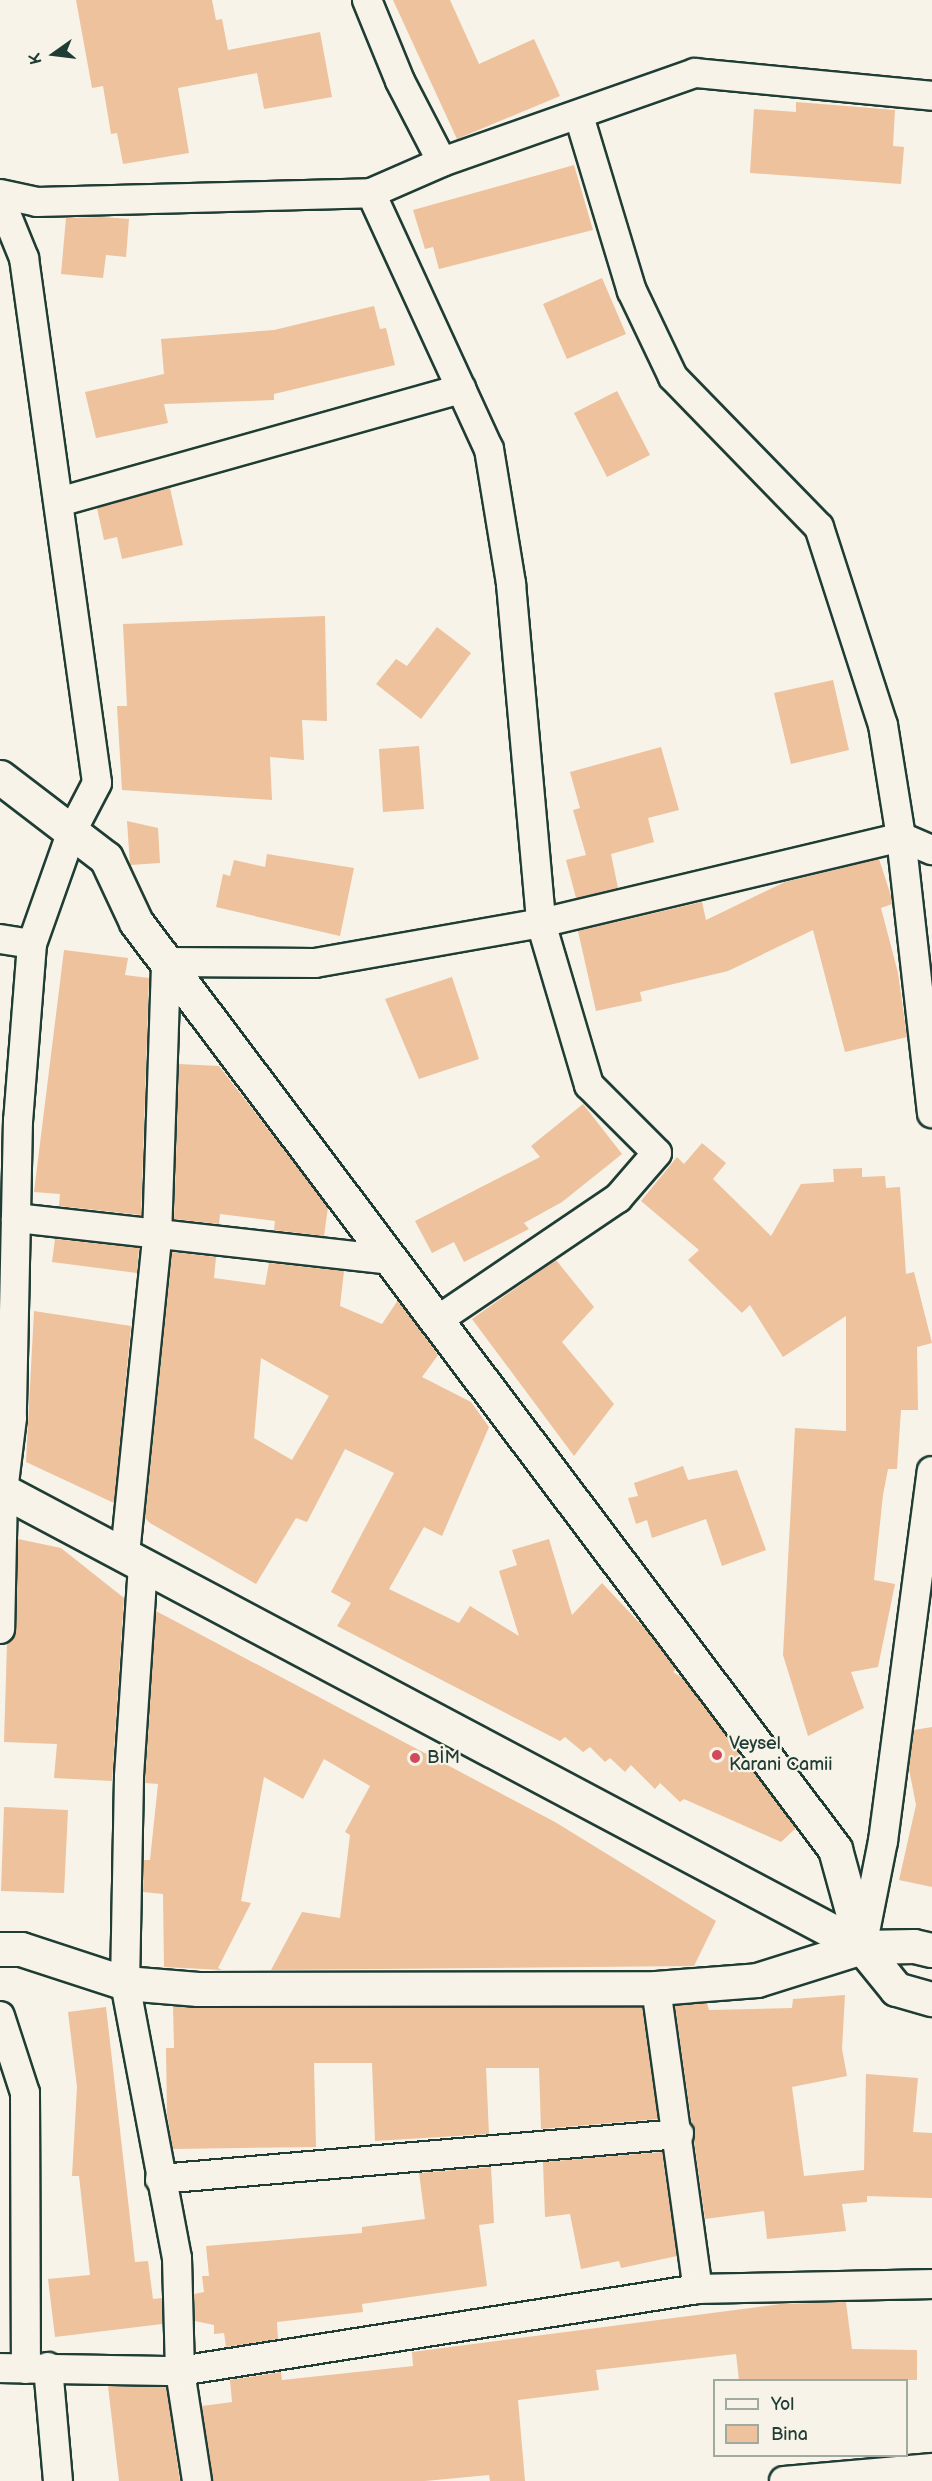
<!DOCTYPE html>
<html>
<head>
<meta charset="utf-8">
<style>
	body { margin:0 }
	#map { position:relative; width:932px; height:2481px; overflow:hidden; background:#f7f3e8; font-family:"Balsamiq Sans",sans-serif }
	div>[style] { position:absolute }
	[style*='--x'] { left:calc(var(--x)*1px); top:calc(var(--y)*1px); width:calc(var(--w)*1px); rotate:calc(var(--a)*1deg) }
	.building>* { inset:0; background:#edc29d }
	.roads { filter:drop-shadow(2px 0 #1f3d34) drop-shadow(-2px 0 #1f3d34) drop-shadow(0 2px #1f3d34) drop-shadow(0 -2px #1f3d34) }
	.street>* { height:28px; margin:-14px; padding:0 14px; transform-origin:14px; border-radius:14px; background:#f7f3e8 }
	.secondary>* { height:33px; margin:-16.5px; padding:0 16.5px; transform-origin:16.5px; border-radius:16.5px; background:#f7f3e8 }
	.dots>* { width:16px; height:16px; translate:-50% -50%; box-sizing:border-box; border:3px solid #f7f3e8; border-radius:50% }
	span { translate:-50% -50%; white-space:nowrap; text-align:center; line-height:1.15; -webkit-text-stroke:4.5px #f7f3e8; paint-order:stroke }
	.poi-label { font-size:18px; color:#1f3d34 }
	.left { translate:0 -50%; text-align:left }
	.legend { position:absolute; left:713px; top:2379px; width:195px; height:78px; box-sizing:border-box; background:#f7f3e8; border:2px solid #a1aaa0; margin:0; padding:8px 10px; list-style:none; font-size:18px; color:#1f3d34 }
	.legend li { display:flex; align-items:center; gap:12px; height:30px }
	.legend b { width:30px; border:2px solid #a1aaa0 }
	.north { position:absolute; left:24px; top:24px; width:60px; height:60px; -webkit-text-stroke:4px #f7f3e8; paint-order:stroke; rotate:256deg; font-size:16px; font-weight:700; line-height:24px; text-align:center; color:#1f3d34 }
	.north::after { content:''; display:block; margin:auto; width:21px; height:27px; background:#1f3d34; clip-path:polygon(50% 0,100% 100%,50% 72%,0 100%) }
</style>
</head>
<body>
<div id="map">
	<div class="building">
		<div style="clip-path:polygon(76px 0,212px 0,216px 20px,222px 19px,228px 50px,320px 32px,332px 97px,264px 109px,257px 73px,178px 88px,189px 153px,123px 164px,117px 133px,111px 134px,103px 86px,92px 88px)"></div>
		<div style="clip-path:polygon(393px 0,450px 0,479px 64px,534px 39px,560px 96px,457px 139px)"></div>
		<div style="clip-path:polygon(796px 102px,895px 110px,893px 146px,904px 147px,901px 184px,750px 173px,754px 109px,796px 112px)"></div>
		<div style="clip-path:polygon(574px 165px,593px 230px,439px 269px,433px 247px,425px 249px,413px 210px)"></div>
		<div style="clip-path:polygon(102px 217px,129px 219px,126px 257px,106px 255px,103px 278px,61px 274px,66px 218px)"></div>
		<div style="clip-path:polygon(602px 278px,626px 334px,567px 359px,543px 304px)"></div>
		<div style="clip-path:polygon(374px 306px,380px 329px,386px 328px,395px 365px,274px 394px,274px 400px,164px 404px,168px 423px,96px 438px,85px 392px,164px 374px,161px 339px,274px 330px)"></div>
		<div style="clip-path:polygon(617px 391px,650px 455px,607px 477px,574px 413px)"></div>
		<div style="clip-path:polygon(170px 488px,183px 545px,122px 559px,117px 537px,104px 540px,97px 508px)"></div>
		<div style="clip-path:polygon(325px 616px,327px 721px,302px 720px,304px 760px,270px 757px,272px 800px,122px 790px,117px 706px,127px 706px,123px 624px)"></div>
		<div style="clip-path:polygon(437px 627px,471px 653px,421px 719px,376px 684px,396px 659px,407px 666px)"></div>
		<div style="clip-path:polygon(833px 680px,849px 750px,791px 764px,774px 693px)"></div>
		<div style="clip-path:polygon(419px 746px,424px 809px,383px 812px,379px 749px)"></div>
		<div style="clip-path:polygon(661px 747px,679px 810px,648px 818px,654px 842px,611px 854px,618px 888px,576px 898px,566px 860px,586px 855px,573px 810px,580px 808px,570px 772px)"></div>
		<div style="clip-path:polygon(127px 821px,158px 828px,160px 863px,130px 865px)"></div>
		<div style="clip-path:polygon(267px 854px,354px 868px,340px 936px,216px 907px,223px 874px,230px 876px,234px 860px,265px 867px)"></div>
		<div style="clip-path:polygon(879px 859px,891px 896px,892px 904px,881px 908px,898px 973px,907px 1037px,845px 1052px,813px 930px,728px 971px,640px 992px,642px 1001px,596px 1011px,578px 931px,702px 902px,706px 920px,785px 882px)"></div>
		<div style="clip-path:polygon(64px 950px,128px 958px,125px 975px,149px 978px,141px 1215px,59px 1206px,60px 1194px,34px 1192px)"></div>
		<div style="clip-path:polygon(452px 977px,479px 1059px,419px 1079px,385px 999px)"></div>
		<div style="clip-path:polygon(179px 1064px,219px 1066px,328px 1207px,324px 1236px,274px 1230px,275px 1221px,220px 1214px,219px 1224px,174px 1219px)"></div>
		<div style="clip-path:polygon(583px 1104px,622px 1154px,562px 1202px,524px 1223px,529px 1229px,464px 1262px,454px 1242px,432px 1253px,415px 1221px,540px 1157px,531px 1146px)"></div>
		<div style="clip-path:polygon(702px 1143px,726px 1163px,713px 1179px,771px 1236px,801px 1184px,834px 1182px,833px 1169px,862px 1168px,862px 1177px,885px 1176px,886px 1188px,900px 1187px,906px 1274px,914px 1272px,932px 1343px,917px 1347px,918px 1410px,901px 1410px,897px 1469px,888px 1469px,883px 1495px,874px 1580px,895px 1584px,878px 1667px,851px 1672px,864px 1708px,808px 1736px,783px 1655px,795px 1428px,846px 1431px,846px 1316px,783px 1357px,750px 1305px,742px 1313px,688px 1260px,699px 1250px,641px 1201px,677px 1157px,684px 1164px)"></div>
		<div style="clip-path:polygon(55px 1239px,139px 1248px,137px 1273px,52px 1262px)"></div>
		<div style="clip-path:polygon(evenodd,172px 1252px,216px 1257px,214px 1278px,265px 1285px,269px 1263px,344px 1271px,340px 1306px,382px 1324px,398px 1300px,438px 1355px,422px 1377px,471px 1402px,489px 1427px,442px 1536px,424px 1527px,389px 1589px,459px 1623px,470px 1606px,519px 1636px,499px 1571px,517px 1565px,512px 1550px,549px 1539px,572px 1615px,602px 1583px,649px 1633px,676px 1669px,673px 1672px,684px 1679px,796px 1828px,781px 1842px,684px 1799px,680px 1802px,660px 1783px,655px 1789px,631px 1765px,625px 1772px,610px 1758px,605px 1762px,590px 1747px,583px 1752px,565px 1737px,560px 1741px,337px 1626px,351px 1603px,331px 1592px,394px 1473px,345px 1449px,307px 1522px,296px 1518px,256px 1584px,150px 1523px,145px 1518px,172px 1252px,261px 1358px,329px 1396px,292px 1460px,254px 1438px,261px 1358px)"></div>
		<div style="clip-path:polygon(556px 1260px,594px 1307px,562px 1342px,614px 1404px,574px 1456px,472px 1319px)"></div>
		<div style="clip-path:polygon(34px 1311px,131px 1326px,114px 1503px,26px 1462px)"></div>
		<div style="clip-path:polygon(683px 1466px,688px 1480px,737px 1470px,766px 1550px,722px 1566px,706px 1519px,652px 1538px,647px 1520px,636px 1524px,628px 1498px,638px 1496px,634px 1483px)"></div>
		<div style="clip-path:polygon(18px 1539px,61px 1548px,124px 1598px,112px 1781px,54px 1778px,57px 1744px,4px 1742px,7px 1644px,16px 1629px)"></div>
		<div style="clip-path:polygon(156px 1611px,555px 1822px,716px 1921px,694px 1966px,271px 1970px,302px 1912px,340px 1918px,350px 1835px,345px 1832px,370px 1786px,324px 1759px,303px 1799px,264px 1777px,241px 1901px,251px 1903px,218px 1968px,222px 1970px,164px 1967px,163px 1894px,143px 1892px,144px 1860px,150px 1860px,158px 1784px,145px 1783px)"></div>
		<div style="clip-path:polygon(932px 1727px,932px 1887px,899px 1880px,916px 1805px,909px 1769px,914px 1730px)"></div>
		<div style="clip-path:polygon(4px 1807px,68px 1810px,64px 1893px,1px 1891px)"></div>
		<div style="clip-path:polygon(845px 1995px,842px 2049px,847px 2076px,792px 2087px,804px 2176px,864px 2170px,866px 2074px,918px 2078px,913px 2132px,932px 2133px,932px 2198px,867px 2196px,867px 2202px,842px 2204px,846px 2231px,767px 2239px,764px 2211px,705px 2219px,675px 2005px,707px 2003px,709px 2010px,792px 2008px,793px 1999px)"></div>
		<div style="clip-path:polygon(173px 2006px,642px 2007px,658px 2119px,541px 2129px,539px 2068px,486px 2068px,489px 2134px,375px 2141px,372px 2063px,314px 2063px,316px 2147px,173px 2149px,167px 2114px,166px 2048px,174px 2048px)"></div>
		<div style="clip-path:polygon(106px 2007px,135px 2262px,148px 2261px,153px 2299px,162px 2298px,162px 2324px,55px 2337px,48px 2279px,90px 2275px,79px 2176px,72px 2176px,77px 2087px,68px 2012px)"></div>
		<div style="clip-path:polygon(662px 2152px,677px 2256px,621px 2268px,619px 2261px,581px 2269px,570px 2214px,545px 2217px,543px 2162px)"></div>
		<div style="clip-path:polygon(491px 2167px,494px 2223px,479px 2225px,487px 2286px,362px 2304px,363px 2312px,277px 2322px,278px 2339px,226px 2347px,224px 2333px,214px 2334px,214px 2325px,195px 2321px,194px 2294px,204px 2292px,202px 2276px,209px 2276px,206px 2246px,362px 2233px,362px 2227px,425px 2219px,419px 2173px)"></div>
		<div style="clip-path:polygon(846px 2302px,852px 2349px,917px 2350px,917px 2380px,739px 2380px,736px 2354px,596px 2370px,599px 2390px,518px 2400px,525px 2481px,490px 2481px,489px 2475px,425px 2481px,213px 2481px,202px 2406px,232px 2402px,230px 2380px,281px 2372px,282px 2380px,413px 2366px,412px 2352px,781px 2304px)"></div>
		<div style="clip-path:polygon(108px 2386px,166px 2387px,180px 2481px,119px 2481px)"></div>
	</div>
	<div class="roads">
		<div class="street">
			<div style="--x:367;--y:0;--w:87;--a:67.8"></div>
			<div style="--x:400;--y:81;--w:91;--a:62.6"></div>
			<div style="--x:579;--y:116;--w:183;--a:73.2"></div>
			<div style="--x:632;--y:291;--w:95;--a:64.5"></div>
			<div style="--x:673;--y:377;--w:209;--a:45.8"></div>
			<div style="--x:819;--y:527;--w:208;--a:72.1"></div>
			<div style="--x:883;--y:725;--w:113;--a:80.9"></div>
			<div style="--x:901;--y:837;--w:278;--a:83.6"></div>
			<div style="--x:371;--y:193;--w:282;--a:65.3"></div>
			<div style="--x:489;--y:449;--w:137;--a:80.7"></div>
			<div style="--x:511;--y:584;--w:340;--a:84.9"></div>
			<div style="--x:541;--y:923;--w:169;--a:73.5"></div>
			<div style="--x:589;--y:1085;--w:96;--a:45"></div>
			<div style="--x:657;--y:1153;--w:60;--a:130.9"></div>
			<div style="--x:618;--y:1198;--w:217;--a:145.9"></div>
			<div style="--x:0;--y:194;--w:38;--a:12"></div>
			<div style="--x:37;--y:202;--w:334;--a:-1.5"></div>
			<div style="--x:371;--y:193;--w:77;--a:-23.6"></div>
			<div style="--x:442;--y:162;--w:268;--a:-19.4"></div>
			<div style="--x:695;--y:73;--w:238;--a:5.5"></div>
			<div style="--x:0;--y:199;--w:64;--a:67.9"></div>
			<div style="--x:24;--y:258;--w:530;--a:82.08"></div>
			<div style="--x:97;--y:783;--w:54;--a:117.5"></div>
			<div style="--x:72;--y:831;--w:120;--a:109.5"></div>
			<div style="--x:32;--y:944;--w:177;--a:94.5"></div>
			<div style="--x:18;--y:1120;--w:298;--a:91.2"></div>
			<div style="--x:12;--y:1418;--w:74;--a:97"></div>
			<div style="--x:3;--y:1491;--w:138;--a:91.2"></div>
			<div style="--x:59;--y:502;--w:418;--a:-15.7"></div>
			<div style="--x:0;--y:939;--w:32;--a:9"></div>
			<div style="--x:16;--y:1218;--w:378;--a:6.4"></div>
			<div style="--x:125;--y:1554;--w:319;--a:-84.2"></div>
			<div style="--x:157;--y:1237;--w:275;--a:-88.1"></div>
			<div style="--x:166;--y:962;--w:149;--a:0.4"></div>
			<div style="--x:315;--y:963;--w:230;--a:-10"></div>
			<div style="--x:541;--y:923;--w:370;--a:-13.4"></div>
			<div style="--x:901;--y:837;--w:34;--a:23"></div>
			<div style="--x:143;--y:1565;--w:212;--a:93.8"></div>
			<div style="--x:129;--y:1777;--w:206;--a:91.1"></div>
			<div style="--x:125;--y:1983;--w:280;--a:79.3"></div>
			<div style="--x:177;--y:2258;--w:113;--a:88.5"></div>
			<div style="--x:180;--y:2371;--w:111;--a:81.2"></div>
			<div style="--x:862;--y:1947;--w:108;--a:-78.8"></div>
			<div style="--x:883;--y:1841;--w:373;--a:-82.5"></div>
			<div style="--x:656;--y:1988;--w:304;--a:82.1"></div>
			<div style="--x:0;--y:2016;--w:81;--a:72"></div>
			<div style="--x:25;--y:2093;--w:276;--a:89.8"></div>
			<div style="--x:160;--y:2179;--w:521;--a:-4.96"></div>
			<div style="--x:48;--y:2367;--w:114;--a:85"></div>
			<div style="--x:0;--y:2368;--w:180;--a:1"></div>
			<div style="--x:180;--y:2371;--w:524;--a:-9"></div>
			<div style="--x:698;--y:2289;--w:234;--a:-1.2"></div>
			<div style="--x:784;--y:2481;--w:149;--a:-5"></div>
		</div>
		<div class="secondary">
			<div style="--x:0;--y:777;--w:133;--a:37.4"></div>
			<div style="--x:106;--y:858;--w:71;--a:64.9"></div>
			<div style="--x:136;--y:922;--w:1161;--a:52.98"></div>
			<div style="--x:835;--y:1849;--w:102;--a:74.6"></div>
			<div style="--x:0;--y:1489;--w:976;--a:27.98"></div>
			<div style="--x:862;--y:1947;--w:54;--a:51"></div>
			<div style="--x:896;--y:1989;--w:37;--a:16"></div>
			<div style="--x:0;--y:1949;--w:21;--a:0"></div>
			<div style="--x:21;--y:1949;--w:109;--a:18.1"></div>
			<div style="--x:125;--y:1983;--w:73;--a:4.7"></div>
			<div style="--x:198;--y:1989;--w:458;--a:-0.1"></div>
			<div style="--x:656;--y:1988;--w:101;--a:-4.5"></div>
			<div style="--x:757;--y:1980;--w:110;--a:-17.4"></div>
			<div style="--x:862;--y:1947;--w:52;--a:-1.1"></div>
			<div style="--x:914;--y:1946;--w:18;--a:13"></div>
		</div>
	</div>
	<div class="dots">
		<div style="left:717px;top:1755px;background:#d1495b"></div>
		<div style="left:415px;top:1758px;background:#d1495b"></div>
	</div>
	<div class="poi-label">
		<span class="left" style="left:729px;top:1755px">Veysel<br>Karani Camii</span>
		<span class="left" style="left:427px;top:1758px">BİM</span>
	</div>
	<ul class="legend">
	<li><b style="height:8px;background:#f7f3e8"></b>Yol</li>
	<li><b style="height:16px;background:#edc29d"></b>Bina</li>
	</ul>
	<div class="north">K</div>
</div>
</body>
</html>
